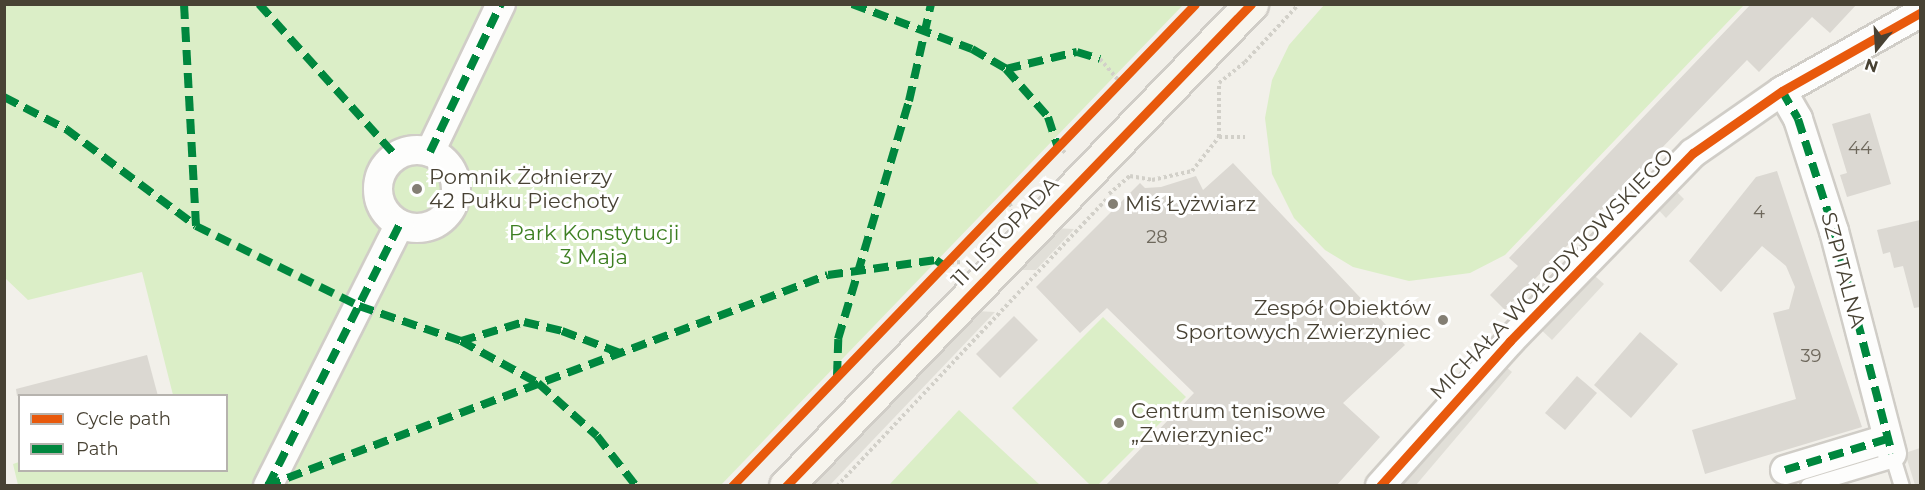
<!DOCTYPE html>
<html>
<head>
<meta charset="utf-8">
<style>
	body { margin:0 }
	#map { position:relative; width:1925px; height:490px; overflow:hidden; background:#f2f0ea; font-family:Montserrat,sans-serif }
	div>[style] { position:absolute }
	[style*='--x'] { left:calc(var(--x)*1px); top:calc(var(--y)*1px); width:calc(var(--w)*1px); rotate:calc(var(--a)*1deg) }
	.green>* { inset:0; background:#dbeec7 }
	.parking>* { inset:0; background:#e1dfd8 }
	.building>* { inset:0; background:#dbd8d2 }
	.path>* { height:4px; margin-top:-2px; transform-origin:0; background:repeating-linear-gradient(90deg,#d2d0c9 0 3px,transparent 0 6px) }
	.roads { filter:drop-shadow(2px 0 #d0cdc7) drop-shadow(-2px 0 #d0cdc7) drop-shadow(0 2px #d0cdc7) drop-shadow(0 -2px #d0cdc7) }
	.lane>* { height:14px; margin:-7px; padding:0 7px; transform-origin:7px; border-radius:7px; background:#fdfdfc }
	.street>* { height:28px; margin:-14px; padding:0 14px; transform-origin:14px; border-radius:14px; background:#fdfdfc }
	.street>.ring { margin:-14px; padding:0; box-sizing:content-box; background:none; border:28px solid #fdfdfc; border-radius:50% }
	.secondary>* { height:33px; margin:-16.5px; padding:0 16.5px; transform-origin:16.5px; border-radius:16.5px; background:#f7f5ee }
	.quiet>* { height:8px; margin-top:-4px; transform-origin:0; background:repeating-linear-gradient(90deg,#00873e 0 15px,transparent 0 23px) }
	.cycleway>* { height:9px; margin:-4.5px; padding:0 4.5px; transform-origin:4.5px; border-radius:4.5px; background:#e8590c }
	.dots>* { width:16px; height:16px; translate:-50% -50%; box-sizing:border-box; border:3px solid #fff; border-radius:50% }
	span { translate:-50% -50%; white-space:nowrap; text-align:center; line-height:1.15; -webkit-text-stroke:6px #fff; paint-order:stroke }
	.number-label { font-size:18px; color:#6e685c }
	.number-label span { -webkit-text-stroke-width:0 }
	.poi-label { font-size:21px; color:#484234 }
	.left { translate:0 -50%; text-align:left }
	.right { translate:-100% -50%; text-align:right }
	.street-label { font-size:21px; color:#484234 }
	.park-label { font-size:21px; color:#3d7f22 }
	.frame { position:absolute; inset:0; border:6px solid #484234; pointer-events:none }
	.legend { position:absolute; left:18px; top:394px; width:210px; height:78px; box-sizing:border-box; background:#fff; border:2px solid #b6b3ae; margin:0; padding:8px 10px; list-style:none; font-size:18px; color:#484234 }
	.legend li { display:flex; align-items:center; gap:12px; height:30px }
	.legend b { width:30px; border:2px solid #b6b3ae }
	.north { position:absolute; left:1847px; top:18px; width:60px; height:60px; -webkit-text-stroke:4px #fff; paint-order:stroke; rotate:198deg; font-size:16px; font-weight:700; line-height:24px; text-align:center; color:#484234 }
	.north::after { content:''; display:block; margin:auto; width:21px; height:27px; background:#484234; clip-path:polygon(50% 0,100% 100%,50% 72%,0 100%) }
</style>
</head>
<body>
<div id="map">
	<div class="green">
		<div style="clip-path:polygon(4px 5px,1183px 5px,720px 486px,18px 485px,13px 464px,19px 462px,20px 470px,226px 470px,226px 396px,173px 395px,142px 272px,28px 300px,5px 278px)"></div>
		<div style="clip-path:polygon(1324px 5px,1324px 4px,1744px 5px,1505px 255px,1470px 273px,1409px 281px,1353px 267px,1325px 250px,1294px 218px,1272px 174px,1265px 118px,1272px 80px,1289px 45px)"></div>
		<div style="clip-path:polygon(1103px 317px,1186px 397px,1098px 485px,1090px 485px,1012px 408px)"></div>
		<div style="clip-path:polygon(959px 410px,1040px 485px,889px 485px)"></div>
	</div>
	<div class="parking">
		<div style="clip-path:polygon(1742px 101px,1746px 108px,1424px 426px,1419px 421px,1621px 202px,1674px 153px)"></div>
		<div style="clip-path:polygon(1672px 187px,1684px 199px,1666px 218px,1654px 205px)"></div>
		<div style="clip-path:polygon(1053px 228px,1074px 229px,1036px 270px,1013px 270px)"></div>
		<div style="clip-path:polygon(1588px 270px,1604px 284px,1552px 340px,1537px 326px)"></div>
		<div style="clip-path:polygon(955px 310px,995px 312px,830px 485px,786px 486px)"></div>
		<div style="clip-path:polygon(1500px 362px,1512px 372px,1416px 485px,1397px 486px)"></div>
		<div style="clip-path:polygon(1920px 448px,1920px 485px,1915px 485px,1905px 453px)"></div>
	</div>
	<div class="building">
		<div style="clip-path:polygon(1751px 4px,1857px 4px,1830px 33px,1812px 17px,1759px 72px,1747px 60px,1505px 310px,1490px 295px,1518px 266px,1509px 258px)"></div>
		<div style="clip-path:polygon(1870px 113px,1891px 184px,1847px 197px,1840px 175px,1847px 173px,1832px 124px)"></div>
		<div style="clip-path:polygon(1233px 163px,1405px 345px,1343px 403px,1380px 437px,1336px 486px,1105px 486px,1194px 393px,1107px 308px,1080px 333px,1036px 287px,1140px 183px,1145px 188px,1161px 187px,1196px 176px,1203px 190px)"></div>
		<div style="clip-path:polygon(1777px 171px,1862px 427px,1705px 474px,1692px 430px,1796px 399px,1773px 313px,1789px 309px,1795px 287px,1786px 266px,1762px 246px,1721px 292px,1689px 261px,1756px 177px)"></div>
		<div style="clip-path:polygon(1920px 220px,1920px 307px,1914px 308px,1903px 266px,1894px 268px,1890px 252px,1883px 254px,1877px 230px)"></div>
		<div style="clip-path:polygon(1014px 316px,1038px 340px,1000px 378px,976px 354px)"></div>
		<div style="clip-path:polygon(1640px 332px,1678px 364px,1631px 418px,1594px 385px)"></div>
		<div style="clip-path:polygon(147px 355px,158px 396px,17px 396px,16px 389px)"></div>
		<div style="clip-path:polygon(1577px 376px,1597px 393px,1565px 430px,1545px 413px)"></div>
	</div>
	<div class="path">
		<div style="--x:1100;--y:59;--w:30;--a:49"></div>
		<div style="--x:1219;--y:137;--w:26;--a:0"></div>
		<div style="--x:1058;--y:147;--w:11;--a:38"></div>
		<div style="--x:1109;--y:194;--w:28;--a:-41"></div>
		<div style="--x:1130;--y:176;--w:22;--a:10"></div>
		<div style="--x:1152;--y:180;--w:41;--a:-12.7"></div>
		<div style="--x:1192;--y:171;--w:43;--a:-51.5"></div>
		<div style="--x:1219;--y:137;--w:54;--a:-90"></div>
		<div style="--x:1219;--y:83;--w:33;--a:-39"></div>
		<div style="--x:1245;--y:62;--w:79;--a:-47"></div>
		<div style="--x:1008;--y:198;--w:13;--a:72"></div>
		<div style="--x:945;--y:263;--w:17;--a:-3"></div>
		<div style="--x:837;--y:486;--w:395;--a:-46.8"></div>
	</div>
	<div class="roads">
		<div class="lane">
			<div style="--x:1892;--y:454;--w:34;--a:73"></div>
			<div style="--x:1808;--y:486;--w:90;--a:-16.8"></div>
		</div>
		<div class="street">
			<div style="--x:1782;--y:91;--w:32;--a:60"></div>
			<div style="--x:1798;--y:119;--w:118;--a:72.2"></div>
			<div style="--x:1834;--y:231;--w:230;--a:75.4"></div>
			<div class="ring" style="left:378px;top:150px;width:50px;height:50px"></div>
			<div style="--x:430;--y:152;--w:164;--a:-64.4"></div>
			<div style="--x:1785;--y:470;--w:107;--a:-16.9"></div>
			<div style="--x:268;--y:486;--w:293;--a:-63.3"></div>
			<div style="--x:1380;--y:486;--w:195;--a:-48.1"></div>
			<div style="--x:1510;--y:341;--w:262;--a:-45.8"></div>
			<div style="--x:1693;--y:153;--w:108;--a:-34.9"></div>
			<div style="--x:1782;--y:91;--w:159;--a:-29.5"></div>
		</div>
		<div class="secondary">
			<div style="--x:786;--y:486;--w:670;--a:-46.03"></div>
		</div>
	</div>
	<div class="quiet">
		<div style="--x:184;--y:4;--w:222;--a:86.9"></div>
		<div style="--x:259;--y:4;--w:205;--a:48"></div>
		<div style="--x:852;--y:4;--w:128;--a:20.6"></div>
		<div style="--x:972;--y:49;--w:39;--a:30"></div>
		<div style="--x:1006;--y:69;--w:64;--a:48.8"></div>
		<div style="--x:1048;--y:117;--w:32;--a:72"></div>
		<div style="--x:1006;--y:69;--w:73;--a:-13.5"></div>
		<div style="--x:1077;--y:52;--w:24;--a:17"></div>
		<div style="--x:1782;--y:91;--w:32;--a:60"></div>
		<div style="--x:1798;--y:119;--w:118;--a:72.2"></div>
		<div style="--x:1834;--y:231;--w:230;--a:75.4"></div>
		<div style="--x:4;--y:97;--w:70;--a:27.3"></div>
		<div style="--x:66;--y:129;--w:162;--a:36.7"></div>
		<div style="--x:196;--y:226;--w:182;--a:26.1"></div>
		<div style="--x:359;--y:306;--w:108;--a:18.9"></div>
		<div style="--x:461;--y:341;--w:66;--a:-16.8"></div>
		<div style="--x:524;--y:322;--w:39;--a:13"></div>
		<div style="--x:562;--y:331;--w:62;--a:20.8"></div>
		<div style="--x:430;--y:152;--w:164;--a:-64.4"></div>
		<div style="--x:461;--y:341;--w:88;--a:28.6"></div>
		<div style="--x:538;--y:383;--w:79;--a:41.9"></div>
		<div style="--x:597;--y:436;--w:63;--a:52"></div>
		<div style="--x:837;--y:376;--w:37;--a:-88"></div>
		<div style="--x:838;--y:339;--w:248;--a:-73.4"></div>
		<div style="--x:909;--y:101;--w:99;--a:-77.2"></div>
		<div style="--x:1785;--y:470;--w:107;--a:-16.9"></div>
		<div style="--x:266;--y:486;--w:600;--a:-20.58"></div>
		<div style="--x:828;--y:275;--w:109;--a:-7.9"></div>
		<div style="--x:936;--y:260;--w:9;--a:36"></div>
		<div style="--x:268;--y:486;--w:293;--a:-63.3"></div>
	</div>
	<div class="cycleway">
		<div style="--x:732;--y:486;--w:668;--a:-46.15"></div>
		<div style="--x:786;--y:486;--w:670;--a:-46.03"></div>
		<div style="--x:1380;--y:486;--w:195;--a:-48.1"></div>
		<div style="--x:1510;--y:341;--w:262;--a:-45.8"></div>
		<div style="--x:1693;--y:153;--w:108;--a:-34.9"></div>
		<div style="--x:1782;--y:91;--w:159;--a:-29.5"></div>
	</div>
	<div class="dots">
		<div style="left:417px;top:189px;background:#847f74"></div>
		<div style="left:1113px;top:204px;background:#847f74"></div>
		<div style="left:1443px;top:320px;background:#847f74"></div>
		<div style="left:1119px;top:423px;background:#847f74"></div>
	</div>
	<div class="number-label">
		<span style="left:1860px;top:148px">44</span>
		<span style="left:1759px;top:212px">4</span>
		<span style="left:1157px;top:237px">28</span>
		<span style="left:1811px;top:356px">39</span>
	</div>
	<div class="poi-label">
		<span class="left" style="left:429px;top:189px">Pomnik Żołnierzy<br>42 Pułku Piechoty</span>
		<span class="left" style="left:1125px;top:204px">Miś Łyżwiarz</span>
		<span class="right" style="left:1431px;top:320px">Zespół Obiektów<br>Sportowych Zwierzyniec</span>
		<span class="left" style="left:1131px;top:423px">Centrum tenisowe<br>„Zwierzyniec”</span>
	</div>
	<div class="street-label">
		<span style="left:1005px;top:232px;rotate:-46deg">11 LISTOPADA</span>
		<span style="left:1843px;top:270px;rotate:75deg">SZPITALNA</span>
		<span style="left:1552px;top:274px;rotate:-46deg">MICHAŁA WOŁODYJOWSKIEGO</span>
	</div>
	<div class="park-label">
		<span style="left:594px;top:245px">Park Konstytucji<br>3 Maja</span>
	</div>
	<div class="frame"></div>
	<ul class="legend">
	<li><b style="height:8px;background:#e8590c"></b>Cycle path</li>
	<li><b style="height:8px;background:#00873e"></b>Path</li>
	</ul>
	<div class="north">N</div>
</div>
</body>
</html>
